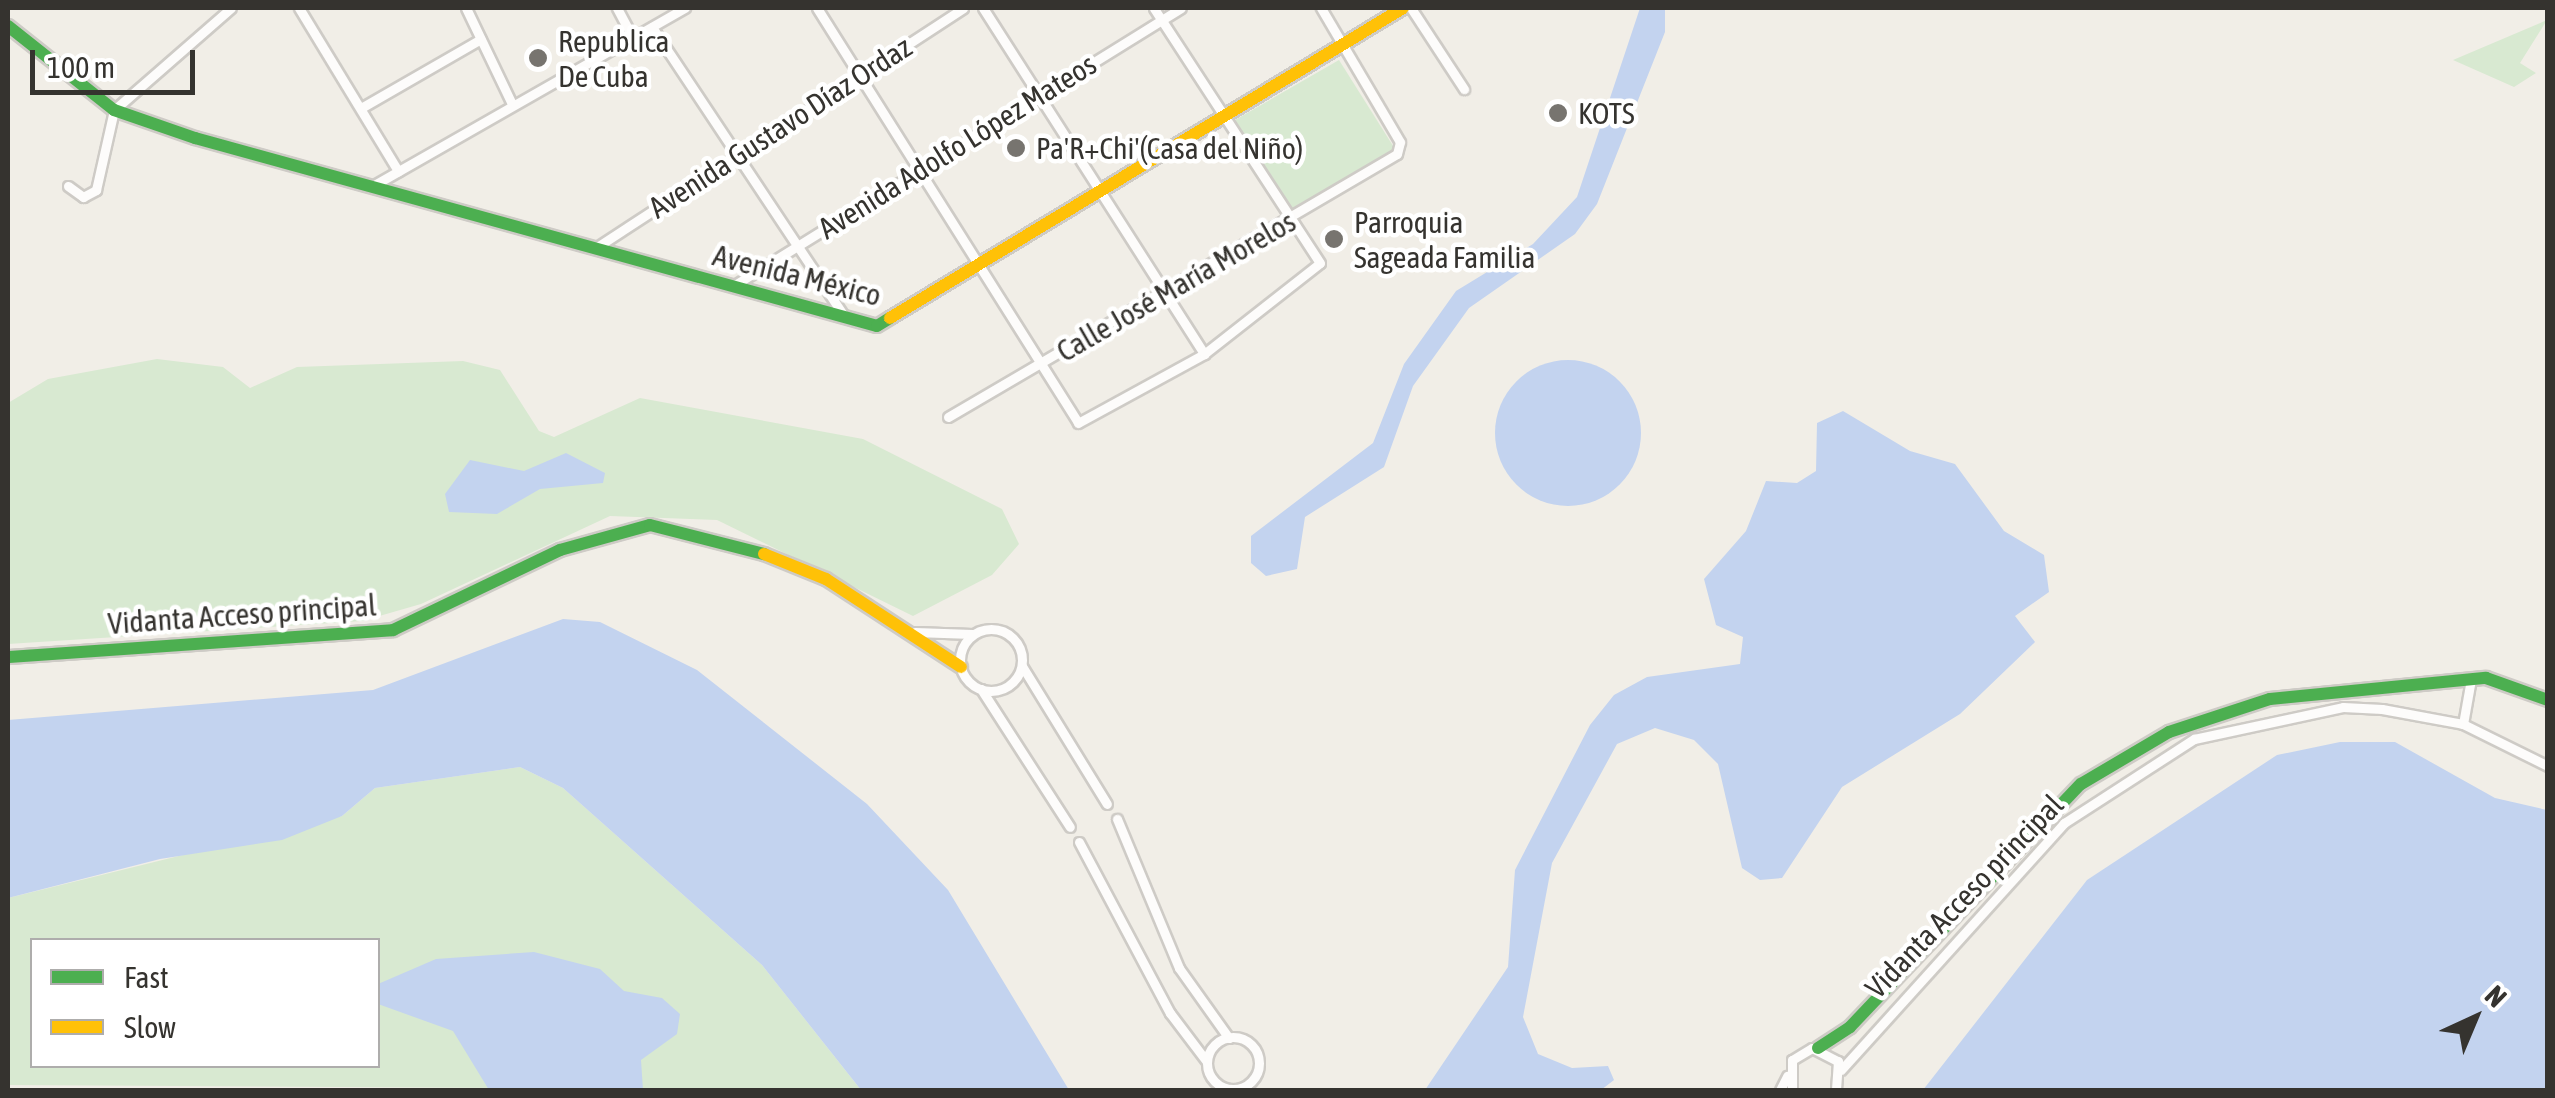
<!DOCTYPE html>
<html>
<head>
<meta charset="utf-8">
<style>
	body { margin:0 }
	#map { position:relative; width:2555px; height:1098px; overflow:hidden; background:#f1eee7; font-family:"Asap Condensed",sans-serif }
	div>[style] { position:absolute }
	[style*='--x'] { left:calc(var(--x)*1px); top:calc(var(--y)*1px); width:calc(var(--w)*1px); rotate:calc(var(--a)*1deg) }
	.green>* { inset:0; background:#d8e9d1 }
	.water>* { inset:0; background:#c3d3ef }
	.round { border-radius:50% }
	.roads { filter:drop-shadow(2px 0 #cecbc6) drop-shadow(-2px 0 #cecbc6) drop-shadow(0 2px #cecbc6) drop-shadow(0 -2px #cecbc6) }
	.street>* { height:9px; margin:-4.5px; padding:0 4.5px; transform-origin:4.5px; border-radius:4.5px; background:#fdfcfb }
	.street>.ring { margin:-4.5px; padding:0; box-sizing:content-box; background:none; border:9px solid #fdfcfb; border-radius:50% }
	.fast>* { height:12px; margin:-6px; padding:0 6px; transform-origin:6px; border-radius:6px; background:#4caf50 }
	.slow>* { height:12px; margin:-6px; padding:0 6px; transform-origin:6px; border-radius:6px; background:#ffc107 }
	.dots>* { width:28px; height:28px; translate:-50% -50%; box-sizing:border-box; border:5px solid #fff; border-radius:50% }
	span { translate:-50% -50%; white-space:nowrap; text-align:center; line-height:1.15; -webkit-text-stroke:9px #fff; paint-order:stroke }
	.poi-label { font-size:30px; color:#35332f }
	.left { translate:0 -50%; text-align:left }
	.street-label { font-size:30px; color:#35332f }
	.frame { position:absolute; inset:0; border:10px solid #35332f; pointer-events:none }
	.legend { position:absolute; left:30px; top:938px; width:350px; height:130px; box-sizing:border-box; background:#fff; border:2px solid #aeadac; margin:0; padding:12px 18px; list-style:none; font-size:30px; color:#35332f }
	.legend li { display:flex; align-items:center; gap:20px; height:50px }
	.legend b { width:50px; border:2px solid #aeadac }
	.north { position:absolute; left:2425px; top:968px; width:100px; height:100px; -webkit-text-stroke:8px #fff; paint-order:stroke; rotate:44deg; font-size:28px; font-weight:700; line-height:40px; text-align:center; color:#35332f }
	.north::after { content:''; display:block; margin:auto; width:35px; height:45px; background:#35332f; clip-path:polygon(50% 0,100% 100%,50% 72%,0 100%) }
	.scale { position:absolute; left:30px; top:50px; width:165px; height:45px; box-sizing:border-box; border:5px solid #35332f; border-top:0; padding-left:12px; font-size:30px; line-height:35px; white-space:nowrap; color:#35332f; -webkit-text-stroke:8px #fff; paint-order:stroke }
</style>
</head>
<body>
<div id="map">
	<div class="green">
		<div style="clip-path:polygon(2547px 20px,2520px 63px,2536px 73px,2514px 87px,2453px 60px)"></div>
		<div style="clip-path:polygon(1339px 60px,1395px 149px,1294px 211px,1235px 120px)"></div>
		<div style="clip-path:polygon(157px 359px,223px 367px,250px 388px,297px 367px,463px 361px,500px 370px,539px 431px,554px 437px,640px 398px,863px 439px,1002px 509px,1019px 544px,992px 575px,913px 616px,717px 520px,610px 516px,421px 604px,362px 621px,8px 644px,8px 403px,48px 379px)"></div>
		<div style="clip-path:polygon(evenodd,520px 767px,563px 788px,762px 965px,861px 1090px,8px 1085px,8px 898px,342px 816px,375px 788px,520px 767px,32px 940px,378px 940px,378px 1066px,32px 1066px,32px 940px)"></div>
	</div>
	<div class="water">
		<div style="clip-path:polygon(1640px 8px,1665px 8px,1665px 32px,1597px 204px,1575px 234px,1469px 308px,1413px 386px,1384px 467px,1305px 517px,1297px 569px,1266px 576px,1251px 563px,1251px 536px,1373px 443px,1404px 364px,1456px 291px,1533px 244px,1577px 197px)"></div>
		<div class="round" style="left:1495px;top:360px;width:146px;height:146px"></div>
		<div style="clip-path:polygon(1843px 411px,1910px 451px,1955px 464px,2004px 531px,2044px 555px,2049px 592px,2015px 616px,2035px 642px,1960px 714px,1842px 787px,1782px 878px,1760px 880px,1742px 868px,1718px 764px,1694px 740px,1655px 728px,1617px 744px,1552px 863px,1523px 1017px,1538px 1054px,1572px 1068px,1608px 1066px,1614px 1080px,1601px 1090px,1425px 1090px,1508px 967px,1515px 870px,1590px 725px,1614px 695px,1647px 677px,1740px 664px,1743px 637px,1716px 625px,1704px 579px,1746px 531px,1766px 481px,1797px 483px,1816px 471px,1817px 423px)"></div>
		<div style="clip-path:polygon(566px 453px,605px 473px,603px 483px,540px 489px,497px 514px,449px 512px,445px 494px,470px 460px,524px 471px)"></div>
		<div style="clip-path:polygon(563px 619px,600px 622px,697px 670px,867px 804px,948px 890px,1069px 1090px,861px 1090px,762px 965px,563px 788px,520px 767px,375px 788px,342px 816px,282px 840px,160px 859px,8px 898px,8px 720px,373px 690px)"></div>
		<div style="clip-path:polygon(2340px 742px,2395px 742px,2495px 798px,2547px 810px,2547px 1090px,1923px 1090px,2087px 880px,2277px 755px)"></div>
		<div style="clip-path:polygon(534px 952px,600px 969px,624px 991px,662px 998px,680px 1014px,677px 1034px,641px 1060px,643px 1090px,489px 1090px,453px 1031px,378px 1004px,378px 984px,436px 959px)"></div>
	</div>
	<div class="roads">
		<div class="street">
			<div style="--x:299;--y:8;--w:191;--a:58.7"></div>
			<div style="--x:466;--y:8;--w:106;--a:64.4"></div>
			<div style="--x:617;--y:8;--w:32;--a:62"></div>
			<div style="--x:817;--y:8;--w:490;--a:57.8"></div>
			<div style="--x:1078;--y:423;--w:144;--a:-28.7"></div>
			<div style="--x:1204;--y:354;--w:147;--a:-38.1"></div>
			<div style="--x:1320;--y:263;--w:304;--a:-123.1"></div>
			<div style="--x:983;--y:8;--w:411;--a:57.4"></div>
			<div style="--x:1411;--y:8;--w:97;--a:56.8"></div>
			<div style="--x:652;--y:27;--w:347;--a:56.4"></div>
			<div style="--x:361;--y:108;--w:138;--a:-29.9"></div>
			<div style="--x:376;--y:184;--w:356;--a:-29.7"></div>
			<div style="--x:68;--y:186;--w:19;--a:36"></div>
			<div style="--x:83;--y:197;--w:15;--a:-28"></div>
			<div style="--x:96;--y:190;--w:82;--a:-77.3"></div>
			<div style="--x:114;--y:110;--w:155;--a:-41.1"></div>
			<div style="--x:597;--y:247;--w:437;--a:-33.1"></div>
			<div style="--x:733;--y:286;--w:527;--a:-31.82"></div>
			<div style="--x:948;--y:417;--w:520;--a:-30.36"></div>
			<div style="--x:1397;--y:154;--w:12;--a:-76"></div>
			<div style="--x:1400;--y:142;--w:156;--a:-120.5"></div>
			<div class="ring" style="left:960px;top:629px;width:53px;height:53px"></div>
			<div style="--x:915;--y:632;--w:57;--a:2"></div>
			<div style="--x:1022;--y:666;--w:162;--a:58.4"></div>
			<div style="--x:981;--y:689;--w:164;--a:57.2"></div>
			<div style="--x:2463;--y:724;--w:46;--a:-79.9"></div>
			<div style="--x:1117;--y:819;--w:161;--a:67.4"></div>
			<div style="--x:1179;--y:968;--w:86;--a:54.5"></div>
			<div style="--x:1079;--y:842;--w:194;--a:62"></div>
			<div style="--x:1170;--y:1013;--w:61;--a:52.9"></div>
			<div class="ring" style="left:1207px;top:1037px;width:43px;height:43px"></div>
			<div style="--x:1841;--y:1070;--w:333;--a:-47.9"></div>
			<div style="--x:2064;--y:823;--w:155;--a:-32.9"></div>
			<div style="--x:2194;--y:739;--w:152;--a:-12.1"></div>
			<div style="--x:2343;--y:707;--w:39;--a:3"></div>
			<div style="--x:2382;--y:709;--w:82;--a:10.5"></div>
			<div style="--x:2463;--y:724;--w:95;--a:26.3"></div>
			<div style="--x:1780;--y:1090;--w:16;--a:-63"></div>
			<div style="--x:1792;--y:1090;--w:30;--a:-90"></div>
			<div style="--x:1792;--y:1060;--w:23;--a:-31"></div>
			<div style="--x:1812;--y:1048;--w:29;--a:27"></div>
			<div style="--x:1838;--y:1061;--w:29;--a:94"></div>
		</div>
		<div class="fast">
			<div style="--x:8;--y:26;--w:135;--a:38.4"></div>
			<div style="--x:114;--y:110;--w:86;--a:19.1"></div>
			<div style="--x:195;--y:138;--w:707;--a:15.41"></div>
			<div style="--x:877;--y:326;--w:15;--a:-32"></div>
			<div style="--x:8;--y:657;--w:386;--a:-4"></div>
			<div style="--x:393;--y:630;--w:185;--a:-25.6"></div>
			<div style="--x:560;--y:550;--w:93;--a:-15.5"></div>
			<div style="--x:650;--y:525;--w:118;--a:14.3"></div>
			<div style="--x:1818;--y:1048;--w:38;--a:-33"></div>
			<div style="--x:1850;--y:1027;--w:335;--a:-46.5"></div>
			<div style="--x:2081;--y:784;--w:102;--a:-30.6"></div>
			<div style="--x:2169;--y:732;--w:106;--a:-18.1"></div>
			<div style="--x:2270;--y:699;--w:217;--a:-5.6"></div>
			<div style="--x:2486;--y:678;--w:66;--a:19.5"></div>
		</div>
		<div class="slow">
			<div style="--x:890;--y:318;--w:599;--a:-31.14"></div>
			<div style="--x:764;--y:554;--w:67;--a:22"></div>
			<div style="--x:826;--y:579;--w:161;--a:33.1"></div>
		</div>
	</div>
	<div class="dots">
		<div style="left:538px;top:58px;background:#77746f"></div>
		<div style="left:1558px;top:113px;background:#77746f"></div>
		<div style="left:1016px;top:148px;background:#77746f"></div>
		<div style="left:1334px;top:239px;background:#77746f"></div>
	</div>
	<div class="poi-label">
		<span class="left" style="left:558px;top:58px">Republica<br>De Cuba</span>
		<span class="left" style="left:1578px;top:113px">KOTS</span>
		<span class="left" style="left:1036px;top:148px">Pa'R+Chi'(Casa del Niño)</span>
		<span class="left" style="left:1354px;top:239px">Parroquia<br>Sageada Familia</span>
	</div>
	<div class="street-label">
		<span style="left:780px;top:127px;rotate:-33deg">Avenida Gustavo Díaz Ordaz</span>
		<span style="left:957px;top:146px;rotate:-32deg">Avenida Adolfo López Mateos</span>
		<span style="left:797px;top:275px;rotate:14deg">Avenida México</span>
		<span style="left:1176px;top:286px;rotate:-30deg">Calle José María Morelos</span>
		<span style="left:242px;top:614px;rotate:-4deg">Vidanta Acceso principal</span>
		<span style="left:1964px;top:896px;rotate:-46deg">Vidanta Acceso principal</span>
	</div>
	<div class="frame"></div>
	<ul class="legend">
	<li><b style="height:12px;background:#4caf50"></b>Fast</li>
	<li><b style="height:12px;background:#ffc107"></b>Slow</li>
	</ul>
	<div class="north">N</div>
	<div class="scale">100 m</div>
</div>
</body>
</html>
